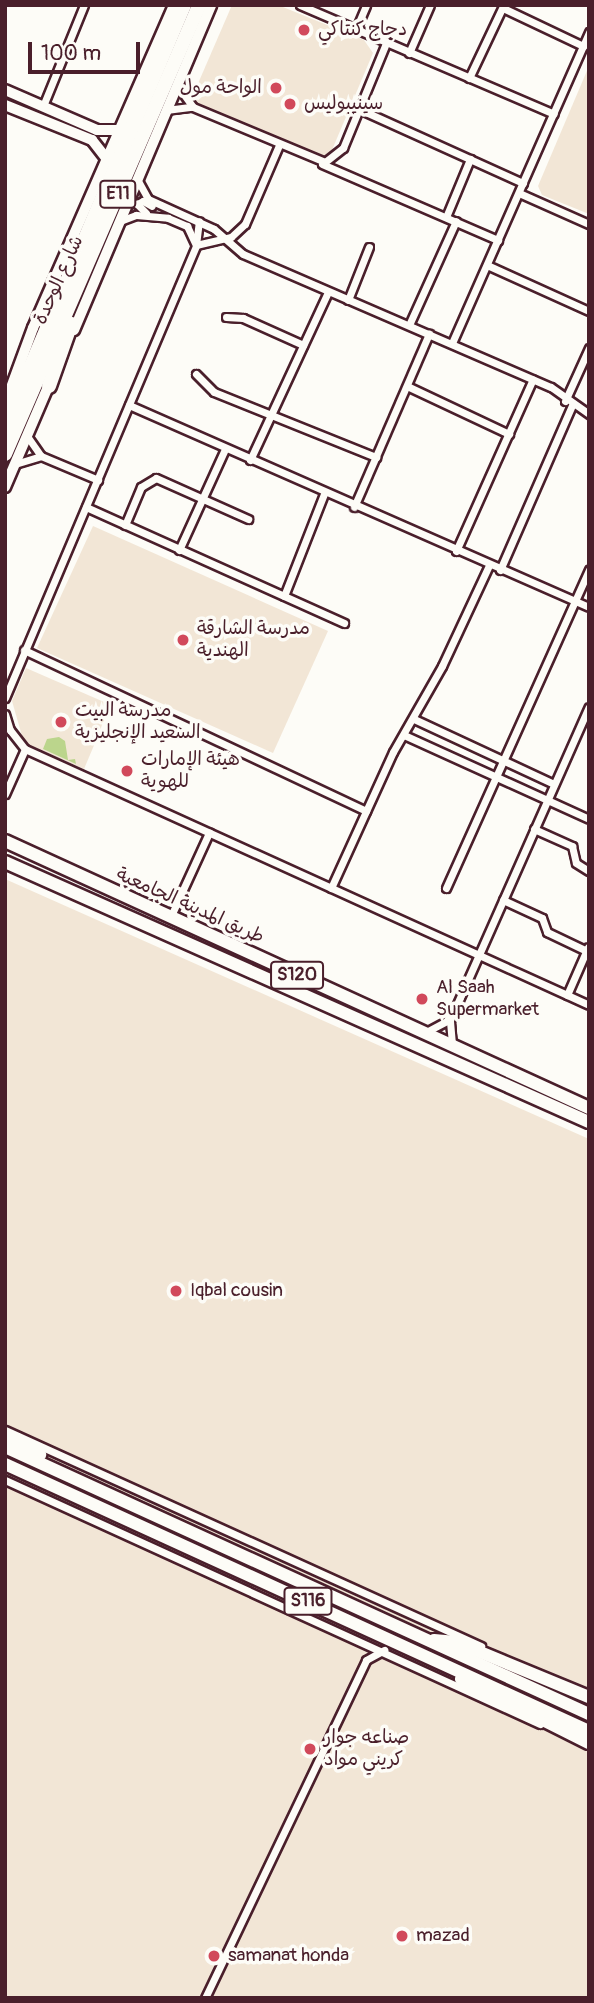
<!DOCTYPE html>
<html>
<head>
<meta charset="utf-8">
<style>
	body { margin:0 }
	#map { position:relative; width:594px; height:2003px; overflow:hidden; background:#fdfcf7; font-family:Pangolin,"Playpen Sans Arabic",sans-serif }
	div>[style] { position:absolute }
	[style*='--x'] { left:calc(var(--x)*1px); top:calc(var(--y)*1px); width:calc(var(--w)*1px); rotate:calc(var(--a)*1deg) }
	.built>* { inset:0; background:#f2e6d6 }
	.green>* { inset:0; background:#bbd58c }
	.roads { filter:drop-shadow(2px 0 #4a1f2b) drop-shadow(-2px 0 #4a1f2b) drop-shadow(0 2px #4a1f2b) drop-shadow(0 -2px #4a1f2b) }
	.minor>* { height:7px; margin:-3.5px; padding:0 3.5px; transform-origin:3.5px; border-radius:3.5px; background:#fdfcf7 }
	.tertiary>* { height:10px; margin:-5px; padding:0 5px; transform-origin:5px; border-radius:5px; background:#fdfcf7 }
	.primary>* { height:12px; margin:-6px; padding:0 6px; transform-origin:6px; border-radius:6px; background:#fdfcf7 }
	.trunk>* { height:12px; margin:-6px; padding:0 6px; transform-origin:6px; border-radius:6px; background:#fdfcf7 }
	.motorway>* { height:14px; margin:-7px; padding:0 7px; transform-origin:7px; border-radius:7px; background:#fdfcf7 }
	.dots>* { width:19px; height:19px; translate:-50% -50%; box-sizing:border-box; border:4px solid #fdfcf7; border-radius:50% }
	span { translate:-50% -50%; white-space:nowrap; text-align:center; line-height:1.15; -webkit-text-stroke:7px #fdfcf7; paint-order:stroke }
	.shield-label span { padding:2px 5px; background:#fdfcf7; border:2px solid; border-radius:5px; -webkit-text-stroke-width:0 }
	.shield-label { font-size:18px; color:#4a1f2b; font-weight:700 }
	.poi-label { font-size:19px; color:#4a1f2b }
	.left { translate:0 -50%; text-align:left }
	.right { translate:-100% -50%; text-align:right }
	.street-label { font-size:19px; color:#4a1f2b }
	.frame { position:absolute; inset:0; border:7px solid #4a1f2b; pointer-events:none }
	.scale { position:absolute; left:28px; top:42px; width:112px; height:32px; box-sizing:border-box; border:4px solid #4a1f2b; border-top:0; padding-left:9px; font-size:21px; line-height:24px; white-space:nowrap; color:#4a1f2b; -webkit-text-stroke:5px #fdfcf7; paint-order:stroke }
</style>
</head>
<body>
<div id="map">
	<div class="built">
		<div style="clip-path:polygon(232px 5px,278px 5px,364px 40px,373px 53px,332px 150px,324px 158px,190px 102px)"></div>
		<div style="clip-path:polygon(589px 66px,589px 214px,542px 195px,538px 186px)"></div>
		<div style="clip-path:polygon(93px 526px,328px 631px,273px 753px,37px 648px)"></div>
		<div style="clip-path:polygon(26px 668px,111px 705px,84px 769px,24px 743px,12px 701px)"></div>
		<div style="clip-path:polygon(5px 879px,589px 1139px,589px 1998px,5px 1998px)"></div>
	</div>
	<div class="green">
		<div style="clip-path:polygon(59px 737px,65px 741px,68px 760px,75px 759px,76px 764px,43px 749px,47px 739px)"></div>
	</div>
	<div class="roads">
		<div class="minor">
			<div style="--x:300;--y:5;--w:276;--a:23.2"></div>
			<div style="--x:503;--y:8;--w:89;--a:25.4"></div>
			<div style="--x:356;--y:29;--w:26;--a:-67"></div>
			<div style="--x:409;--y:53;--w:52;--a:-66.4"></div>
			<div style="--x:469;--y:78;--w:80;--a:-64.7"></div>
			<div style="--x:177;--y:85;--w:27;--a:54"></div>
			<div style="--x:193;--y:107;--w:143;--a:22.6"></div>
			<div style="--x:325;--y:162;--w:23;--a:-38"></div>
			<div style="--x:343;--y:148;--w:113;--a:-67.7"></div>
			<div style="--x:43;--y:106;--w:109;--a:-67.9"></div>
			<div style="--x:359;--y:109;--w:180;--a:24.3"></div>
			<div style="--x:166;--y:110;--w:26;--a:-7"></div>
			<div style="--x:322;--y:164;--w:192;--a:23.4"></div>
			<div style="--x:137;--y:179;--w:23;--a:61"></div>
			<div style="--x:148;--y:199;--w:72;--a:24.4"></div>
			<div style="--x:214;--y:229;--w:38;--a:41"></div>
			<div style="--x:243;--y:254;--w:335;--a:23.4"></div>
			<div style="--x:551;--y:387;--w:47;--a:35.4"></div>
			<div style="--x:519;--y:193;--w:77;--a:23.9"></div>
			<div style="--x:146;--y:213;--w:13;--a:-135"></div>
			<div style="--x:137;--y:204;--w:7;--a:-27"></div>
			<div style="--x:143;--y:201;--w:10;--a:29"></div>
			<div style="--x:446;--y:217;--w:63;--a:-67.5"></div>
			<div style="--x:120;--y:221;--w:17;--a:-21"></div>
			<div style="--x:136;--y:215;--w:32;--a:5"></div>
			<div style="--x:168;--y:218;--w:21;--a:23"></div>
			<div style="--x:187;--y:226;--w:21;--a:65"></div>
			<div style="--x:196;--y:245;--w:36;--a:-13"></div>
			<div style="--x:231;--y:237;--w:19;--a:-43"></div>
			<div style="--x:245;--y:224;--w:86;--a:-66.7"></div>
			<div style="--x:487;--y:265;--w:112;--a:24.3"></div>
			<div style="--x:348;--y:300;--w:57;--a:-68.4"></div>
			<div style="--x:226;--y:317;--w:17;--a:3"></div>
			<div style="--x:243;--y:318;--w:66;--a:24.2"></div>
			<div style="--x:409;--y:325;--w:114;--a:-65.7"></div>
			<div style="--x:452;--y:343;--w:340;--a:-66.2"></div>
			<div style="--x:196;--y:374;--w:25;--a:45"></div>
			<div style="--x:214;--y:392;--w:175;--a:21.9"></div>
			<div style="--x:407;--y:386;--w:113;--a:25.2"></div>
			<div style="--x:565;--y:401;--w:58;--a:-65.6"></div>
			<div style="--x:129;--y:405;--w:502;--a:23.71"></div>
			<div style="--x:27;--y:436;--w:24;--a:55"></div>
			<div style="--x:41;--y:456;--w:62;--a:22.8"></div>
			<div style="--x:250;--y:460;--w:185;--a:-65.1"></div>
			<div style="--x:15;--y:464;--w:27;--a:-17"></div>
			<div style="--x:86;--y:507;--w:283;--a:24.2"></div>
			<div style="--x:354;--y:507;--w:189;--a:-66.6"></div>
			<div style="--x:125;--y:525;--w:41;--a:-67.2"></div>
			<div style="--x:141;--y:487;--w:17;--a:-31"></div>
			<div style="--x:156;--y:478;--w:101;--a:24"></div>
			<div style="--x:179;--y:550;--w:111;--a:-65.5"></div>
			<div style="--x:456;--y:551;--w:188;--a:-65.9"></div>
			<div style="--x:500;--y:570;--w:180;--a:-66.4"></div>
			<div style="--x:284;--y:596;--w:110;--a:-68.6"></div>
			<div style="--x:24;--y:650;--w:378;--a:25.2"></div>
			<div style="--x:5;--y:698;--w:492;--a:-67.1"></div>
			<div style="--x:196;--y:245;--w:24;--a:-83"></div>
			<div style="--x:5;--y:714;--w:17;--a:73"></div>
			<div style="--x:10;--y:730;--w:24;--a:52"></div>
			<div style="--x:25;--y:749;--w:619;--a:24.41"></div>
			<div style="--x:414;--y:719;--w:154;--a:24.9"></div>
			<div style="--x:404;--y:735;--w:203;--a:24.4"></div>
			<div style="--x:5;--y:794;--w:49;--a:-66"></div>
			<div style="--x:534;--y:829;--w:42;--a:24.1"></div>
			<div style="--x:572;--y:846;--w:17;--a:77"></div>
			<div style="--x:576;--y:863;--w:15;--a:32"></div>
			<div style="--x:331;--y:888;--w:149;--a:-65.5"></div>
			<div style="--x:393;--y:752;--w:99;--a:-60.3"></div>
			<div style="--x:442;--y:666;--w:111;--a:-65"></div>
			<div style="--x:446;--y:888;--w:349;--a:-65.8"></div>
			<div style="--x:503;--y:900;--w:43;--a:24.8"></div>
			<div style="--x:542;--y:918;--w:15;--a:70"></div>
			<div style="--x:547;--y:932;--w:47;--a:25.5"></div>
			<div style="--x:170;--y:918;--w:94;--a:-65.4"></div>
			<div style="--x:567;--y:995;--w:52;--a:-66.4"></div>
			<div style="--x:426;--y:1032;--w:26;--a:-28"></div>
			<div style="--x:452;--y:1044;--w:24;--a:-95"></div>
			<div style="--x:450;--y:1020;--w:342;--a:-66.1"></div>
			<div style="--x:5;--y:1430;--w:523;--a:24.41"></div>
			<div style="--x:5;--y:1480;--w:588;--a:24.52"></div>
			<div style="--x:205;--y:1998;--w:374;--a:-64.5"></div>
			<div style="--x:366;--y:1660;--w:21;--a:-29"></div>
		</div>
		<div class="tertiary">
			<div style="--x:5;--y:90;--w:100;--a:23.5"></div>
			<div style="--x:97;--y:130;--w:22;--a:0"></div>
			<div style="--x:5;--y:105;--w:94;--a:21.9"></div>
			<div style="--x:92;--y:140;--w:24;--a:52"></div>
			<div style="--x:74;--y:330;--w:353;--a:-67.1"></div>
			<div style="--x:5;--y:404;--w:81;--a:-69.8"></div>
			<div style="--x:33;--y:328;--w:352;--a:-66.4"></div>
			<div style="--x:5;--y:487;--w:114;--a:-66.8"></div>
		</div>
		<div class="primary">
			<div style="--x:5;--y:841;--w:642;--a:24.57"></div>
			<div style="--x:5;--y:862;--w:639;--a:24"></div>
			<div style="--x:434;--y:1640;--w:22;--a:5"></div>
			<div style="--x:456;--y:1642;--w:144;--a:22.5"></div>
			<div style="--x:461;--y:1679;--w:143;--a:26.6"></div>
		</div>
		<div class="trunk">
			<div style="--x:5;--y:1436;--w:40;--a:28"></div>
			<div style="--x:5;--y:1447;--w:642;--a:24.57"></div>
			<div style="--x:5;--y:1464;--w:642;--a:24.57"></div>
		</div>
		<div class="motorway">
			<div style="--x:49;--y:386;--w:66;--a:-70.5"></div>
			<div style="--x:5;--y:427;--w:458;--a:-67"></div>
			<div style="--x:5;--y:454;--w:489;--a:-66.6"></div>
		</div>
	</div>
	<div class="dots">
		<div style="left:304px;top:30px;background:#d1495b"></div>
		<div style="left:276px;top:88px;background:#d1495b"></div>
		<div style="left:290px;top:104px;background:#d1495b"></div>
		<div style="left:183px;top:640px;background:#d1495b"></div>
		<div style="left:61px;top:722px;background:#d1495b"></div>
		<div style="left:127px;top:771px;background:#d1495b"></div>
		<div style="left:422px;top:999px;background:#d1495b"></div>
		<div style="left:176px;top:1291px;background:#d1495b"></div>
		<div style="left:310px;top:1749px;background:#d1495b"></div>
		<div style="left:402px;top:1936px;background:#d1495b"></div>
		<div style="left:214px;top:1956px;background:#d1495b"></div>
	</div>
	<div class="shield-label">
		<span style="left:118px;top:194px">E11</span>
		<span style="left:297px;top:975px">S120</span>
		<span style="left:308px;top:1601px">S116</span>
	</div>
	<div class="poi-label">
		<span class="left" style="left:318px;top:30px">دجاج كنتاكي</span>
		<span class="right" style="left:262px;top:88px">الواحة مول</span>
		<span class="left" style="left:304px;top:104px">سينيبوليس</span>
		<span class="left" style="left:197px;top:640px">مدرسة الشارقة<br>الهندية</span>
		<span class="left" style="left:75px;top:722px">مدرسة البيت<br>السعيد الإنجليزية</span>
		<span class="left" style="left:141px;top:771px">هيئة الإمارات<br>للهوية</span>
		<span class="left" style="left:436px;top:999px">Al Saah<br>Supermarket</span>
		<span class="left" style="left:190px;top:1291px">Iqbal cousin</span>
		<span class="left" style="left:324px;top:1749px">صناعه جوار<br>كريني مواد</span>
		<span class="left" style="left:416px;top:1936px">mazad</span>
		<span class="left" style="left:228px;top:1956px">samanat honda</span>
	</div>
	<div class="street-label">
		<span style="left:59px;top:280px;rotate:-66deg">شارع الوحدة</span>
		<span style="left:190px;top:906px;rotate:24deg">طريق المدينة الجامعية</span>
	</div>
	<div class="frame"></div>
	<div class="scale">100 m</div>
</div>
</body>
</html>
